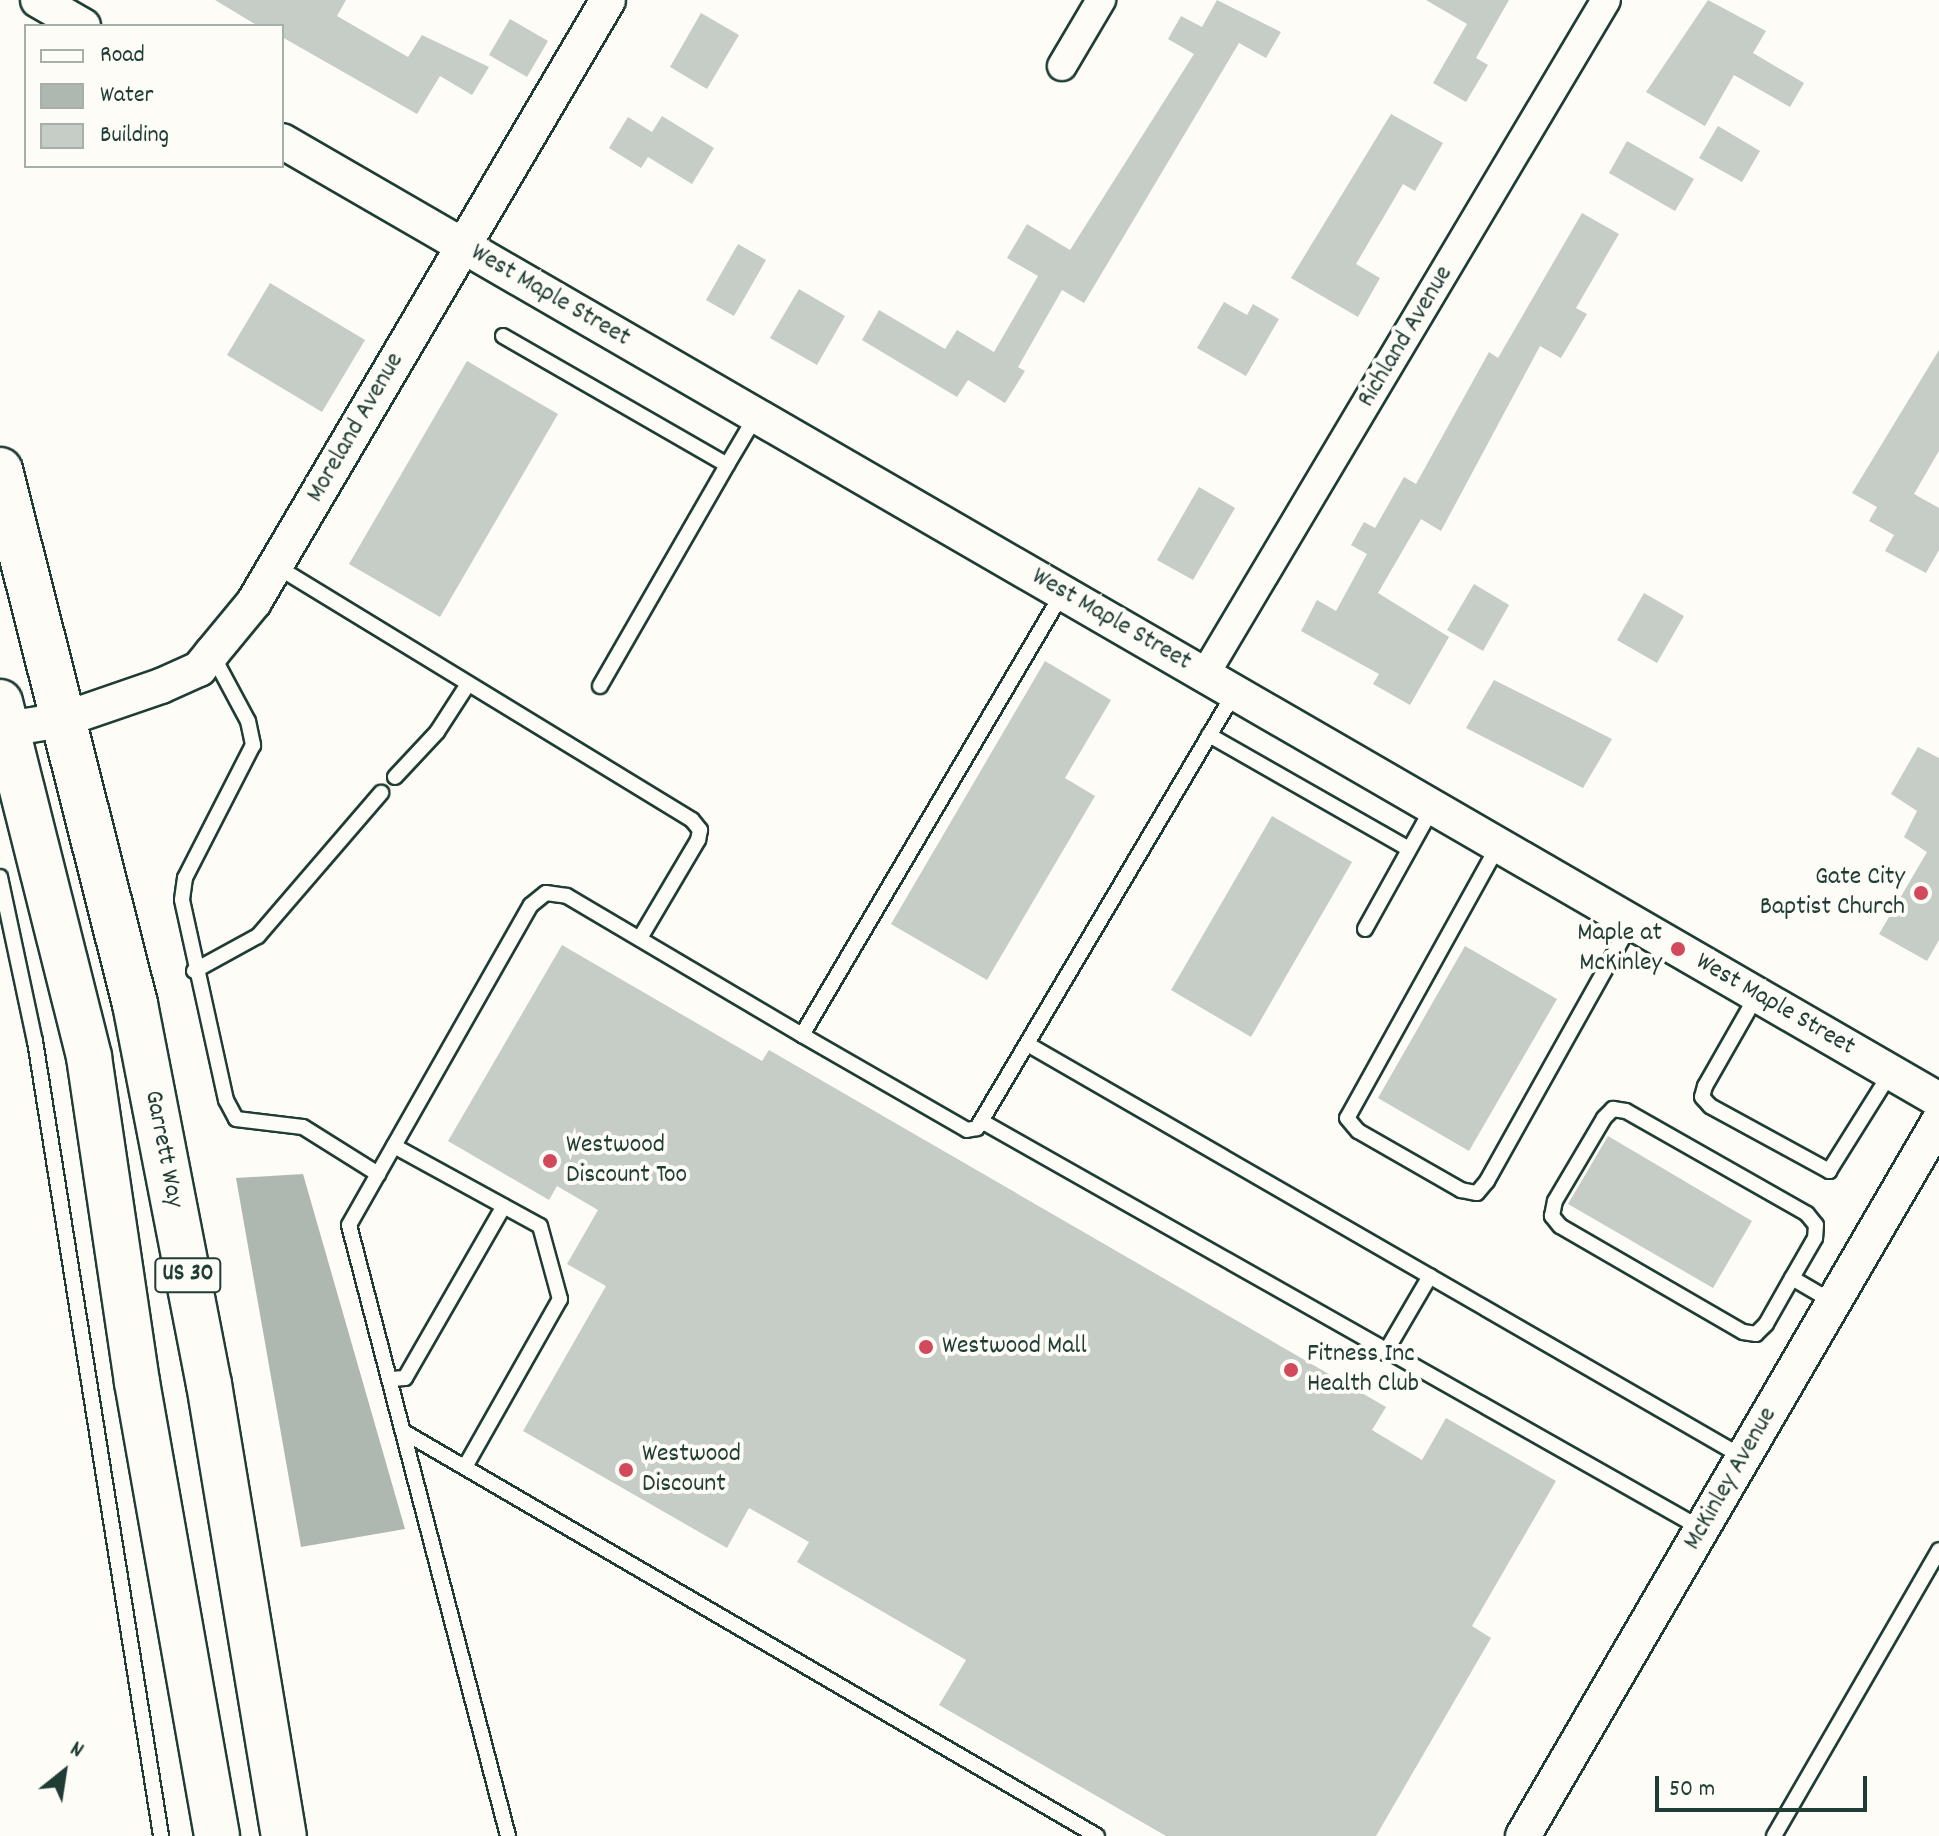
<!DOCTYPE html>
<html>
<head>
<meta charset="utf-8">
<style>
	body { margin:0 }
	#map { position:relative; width:1939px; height:1836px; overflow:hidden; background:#fdfcf7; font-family:Dekko,sans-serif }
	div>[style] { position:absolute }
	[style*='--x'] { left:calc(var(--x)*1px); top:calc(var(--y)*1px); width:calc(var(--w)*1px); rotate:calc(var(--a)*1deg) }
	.water>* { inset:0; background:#aeb8b1 }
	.building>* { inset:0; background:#c6cdc7 }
	.roads { filter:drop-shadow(2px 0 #1f3d34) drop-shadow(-2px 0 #1f3d34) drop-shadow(0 2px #1f3d34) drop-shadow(0 -2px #1f3d34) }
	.service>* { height:14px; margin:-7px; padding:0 7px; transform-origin:7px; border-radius:7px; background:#fdfcf7 }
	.minor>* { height:28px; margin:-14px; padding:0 14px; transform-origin:14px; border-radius:14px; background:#fdfcf7 }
	.tertiary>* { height:34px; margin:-17px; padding:0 17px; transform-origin:17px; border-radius:17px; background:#fdfcf7 }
	.primary>* { height:44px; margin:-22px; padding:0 22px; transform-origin:22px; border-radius:22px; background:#fdfcf7 }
	.dots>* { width:22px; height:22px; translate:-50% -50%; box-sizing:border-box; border:4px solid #fdfcf7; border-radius:50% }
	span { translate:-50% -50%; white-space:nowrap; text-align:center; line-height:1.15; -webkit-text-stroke:8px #fdfcf7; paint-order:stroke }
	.shield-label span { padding:2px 6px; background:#fdfcf7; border:2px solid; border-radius:6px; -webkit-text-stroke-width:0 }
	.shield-label { font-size:24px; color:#1f3d34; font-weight:700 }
	.street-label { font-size:26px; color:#1f3d34 }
	.poi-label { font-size:26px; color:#1f3d34 }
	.right { translate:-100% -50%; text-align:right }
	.left { translate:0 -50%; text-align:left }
	.legend { position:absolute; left:24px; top:24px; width:260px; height:144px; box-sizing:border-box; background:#fdfcf7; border:2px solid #a4b0a9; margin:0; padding:10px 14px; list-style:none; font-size:24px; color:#1f3d34 }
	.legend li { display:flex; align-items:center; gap:16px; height:40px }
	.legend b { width:40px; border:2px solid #a4b0a9 }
	.north { position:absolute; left:24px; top:1732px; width:80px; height:80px; -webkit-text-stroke:6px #fdfcf7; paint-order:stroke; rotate:30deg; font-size:22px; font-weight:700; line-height:32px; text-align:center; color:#1f3d34 }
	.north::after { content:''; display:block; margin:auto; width:28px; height:36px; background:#1f3d34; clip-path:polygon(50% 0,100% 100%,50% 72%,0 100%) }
	.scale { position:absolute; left:1655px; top:1776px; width:212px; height:36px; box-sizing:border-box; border:4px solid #1f3d34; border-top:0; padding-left:10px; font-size:24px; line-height:28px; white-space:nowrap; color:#1f3d34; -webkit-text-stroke:6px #fdfcf7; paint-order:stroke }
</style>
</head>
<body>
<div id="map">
	<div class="water">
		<div style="clip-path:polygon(303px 1174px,405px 1529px,301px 1547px,236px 1178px)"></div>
	</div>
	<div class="building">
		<div style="clip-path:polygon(215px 0,346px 0,337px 16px,408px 57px,422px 35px,489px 67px,472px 95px,440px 76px,417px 114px,282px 37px,282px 26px,258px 26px)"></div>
		<div style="clip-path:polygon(1217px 0,1281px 32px,1266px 58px,1239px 43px,1084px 303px,1062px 290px,1018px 367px,1025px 371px,1005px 403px,968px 380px,957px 397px,862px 340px,879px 310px,945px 349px,957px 330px,994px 352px,1038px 276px,1007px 258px,1027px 224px,1070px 250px,1194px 54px,1168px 39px,1181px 16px,1202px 27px)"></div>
		<div style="clip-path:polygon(1426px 0,1509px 0,1476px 58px,1488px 65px,1466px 102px,1433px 83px,1467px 24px)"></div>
		<div style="clip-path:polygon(1708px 0,1766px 31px,1753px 53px,1804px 83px,1790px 107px,1734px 75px,1705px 126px,1646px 92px)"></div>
		<div style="clip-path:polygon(701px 13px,739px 35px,707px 89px,670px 67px)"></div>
		<div style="clip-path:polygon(510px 19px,548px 41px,527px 77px,489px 55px)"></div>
		<div style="clip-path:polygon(1391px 114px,1443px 143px,1415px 191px,1403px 184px,1356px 264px,1380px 278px,1358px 317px,1291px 278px)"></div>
		<div style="clip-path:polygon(662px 116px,714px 148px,692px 184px,648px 157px,641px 168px,609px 148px,628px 117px,652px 132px)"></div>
		<div style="clip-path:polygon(1718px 126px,1760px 151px,1742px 182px,1699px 158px)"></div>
		<div style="clip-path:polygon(1627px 141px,1694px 179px,1675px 211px,1609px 173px)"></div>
		<div style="clip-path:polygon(1582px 213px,1619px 234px,1576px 308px,1587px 314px,1561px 358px,1540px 346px,1441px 531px,1421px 519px,1378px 593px,1449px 637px,1410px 705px,1373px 684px,1379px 674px,1301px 631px,1317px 600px,1336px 611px,1367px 554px,1351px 545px,1364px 522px,1375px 528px,1404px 477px,1416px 484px,1489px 352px,1498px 358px)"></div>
		<div style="clip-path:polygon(738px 244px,766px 260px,734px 316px,706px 300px)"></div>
		<div style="clip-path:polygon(270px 283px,365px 340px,322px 412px,227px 355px)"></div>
		<div style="clip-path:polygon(799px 289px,845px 316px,817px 365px,770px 338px)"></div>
		<div style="clip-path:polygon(1224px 302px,1247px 315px,1253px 304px,1279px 319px,1246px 376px,1197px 348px)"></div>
		<div style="clip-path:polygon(1939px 350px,1939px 451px,1914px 494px,1939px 508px,1939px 550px,1926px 573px,1885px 551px,1894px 535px,1869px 521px,1877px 507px,1852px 493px)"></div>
		<div style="clip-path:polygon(467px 361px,558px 414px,440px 617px,349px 564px)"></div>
		<div style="clip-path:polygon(1199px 487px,1235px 508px,1193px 580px,1157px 560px)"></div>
		<div style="clip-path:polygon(1474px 584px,1509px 605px,1483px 651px,1447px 630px)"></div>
		<div style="clip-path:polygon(1644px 593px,1684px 616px,1657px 663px,1617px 640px)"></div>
		<div style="clip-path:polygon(1045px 661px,1111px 700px,1065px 778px,1095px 796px,987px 980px,891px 924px)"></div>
		<div style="clip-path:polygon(1494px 680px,1612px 739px,1583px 788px,1466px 728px)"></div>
		<div style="clip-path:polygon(1918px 747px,1939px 758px,1939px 940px,1927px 961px,1879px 934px,1927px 852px,1904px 837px,1917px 811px,1891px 794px)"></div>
		<div style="clip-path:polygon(1272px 816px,1352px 862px,1251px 1037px,1171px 990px)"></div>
		<div style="clip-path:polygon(562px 945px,762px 1061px,769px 1050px,1386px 1407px,1372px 1430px,1422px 1460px,1446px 1418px,1556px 1481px,1472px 1626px,1491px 1638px,1376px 1836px,1166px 1836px,939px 1705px,966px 1660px,797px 1562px,809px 1542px,749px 1508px,727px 1548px,523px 1431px,606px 1286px,567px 1264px,598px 1210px,557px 1186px,549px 1200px,448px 1141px)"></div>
		<div style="clip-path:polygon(1465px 946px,1557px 999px,1469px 1151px,1378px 1098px)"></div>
		<div style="clip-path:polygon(1608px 1136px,1752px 1221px,1713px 1288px,1568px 1204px)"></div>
	</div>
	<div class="roads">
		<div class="service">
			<div style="--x:503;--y:336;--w:258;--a:29.9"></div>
			<div style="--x:727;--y:465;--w:57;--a:-59.4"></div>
			<div style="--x:276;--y:566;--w:487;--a:31.4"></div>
			<div style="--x:692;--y:820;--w:13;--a:51"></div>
			<div style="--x:700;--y:830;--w:10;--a:101"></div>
			<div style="--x:698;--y:840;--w:114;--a:120.6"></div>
			<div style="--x:212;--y:654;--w:76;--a:61.8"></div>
			<div style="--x:248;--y:721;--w:25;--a:78"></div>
			<div style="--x:253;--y:745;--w:149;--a:117.1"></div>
			<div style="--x:185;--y:878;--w:22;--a:98"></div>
			<div style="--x:182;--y:900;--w:205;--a:77.6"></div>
			<div style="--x:226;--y:1100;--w:21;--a:62"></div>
			<div style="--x:236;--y:1119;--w:67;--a:6.8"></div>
			<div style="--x:303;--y:1127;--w:89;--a:32.1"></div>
			<div style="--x:600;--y:686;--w:255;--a:-60.1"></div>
			<div style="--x:1209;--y:735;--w:230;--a:29.7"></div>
			<div style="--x:395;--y:777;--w:62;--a:-47"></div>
			<div style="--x:437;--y:732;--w:57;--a:-57.1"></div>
			<div style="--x:1498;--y:846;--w:311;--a:119"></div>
			<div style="--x:1347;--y:1118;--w:17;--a:50"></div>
			<div style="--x:1358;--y:1131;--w:119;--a:29.8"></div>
			<div style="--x:1461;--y:1190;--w:16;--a:11"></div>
			<div style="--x:1477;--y:1193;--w:16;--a:-50"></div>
			<div style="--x:1487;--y:1181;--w:297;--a:-60.8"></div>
			<div style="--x:0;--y:877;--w:168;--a:78"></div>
			<div style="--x:35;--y:1041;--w:805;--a:80.99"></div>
			<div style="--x:1365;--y:929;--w:140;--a:-60.9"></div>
			<div style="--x:194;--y:971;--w:73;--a:-28.7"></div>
			<div style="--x:258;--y:936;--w:189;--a:-49.3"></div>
			<div style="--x:1757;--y:995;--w:105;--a:119.7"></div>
			<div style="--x:1705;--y:1086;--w:11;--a:105"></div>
			<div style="--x:1702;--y:1097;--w:12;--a:48"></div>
			<div style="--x:1710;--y:1106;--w:136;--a:28.6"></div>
			<div style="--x:1829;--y:1171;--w:117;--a:-57.9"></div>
			<div style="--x:802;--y:1035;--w:190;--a:29.9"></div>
			<div style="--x:967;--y:1130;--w:10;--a:-11"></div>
			<div style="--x:977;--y:1128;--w:507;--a:-59.39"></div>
			<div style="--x:1029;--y:1045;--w:824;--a:29.99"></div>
			<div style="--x:983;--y:1122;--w:826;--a:29.51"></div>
			<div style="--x:394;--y:1146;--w:166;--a:28.7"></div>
			<div style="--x:540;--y:1226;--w:76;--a:74.7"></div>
			<div style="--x:560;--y:1299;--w:193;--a:119.5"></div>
			<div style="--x:1792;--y:1278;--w:53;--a:119.5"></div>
			<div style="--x:1766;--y:1324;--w:14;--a:135"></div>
			<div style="--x:1756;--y:1334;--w:13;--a:-171"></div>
			<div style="--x:1743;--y:1332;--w:211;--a:-149.9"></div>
			<div style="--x:1560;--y:1226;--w:13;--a:-129"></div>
			<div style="--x:1552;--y:1216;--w:15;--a:-79"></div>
			<div style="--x:1555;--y:1201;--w:96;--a:-59.4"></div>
			<div style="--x:1604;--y:1118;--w:13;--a:-45"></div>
			<div style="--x:1613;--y:1109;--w:13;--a:9"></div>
			<div style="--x:1626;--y:1111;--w:208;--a:29.6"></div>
			<div style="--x:1807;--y:1214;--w:14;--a:51"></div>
			<div style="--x:1816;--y:1225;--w:13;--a:94"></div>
			<div style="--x:1815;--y:1238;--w:46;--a:119.9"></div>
			<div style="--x:1792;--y:1278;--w:48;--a:30.3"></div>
			<div style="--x:1385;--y:1353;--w:89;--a:-59.7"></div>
			<div style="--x:391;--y:1379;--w:14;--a:-4"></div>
			<div style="--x:405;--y:1378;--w:198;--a:-60.1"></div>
			<div style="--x:404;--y:1432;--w:802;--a:30.24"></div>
			<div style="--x:508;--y:1836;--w:631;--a:-104.59"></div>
			<div style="--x:349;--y:1225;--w:368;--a:-60.4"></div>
			<div style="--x:531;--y:905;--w:19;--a:-39"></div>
			<div style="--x:546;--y:893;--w:21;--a:8"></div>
			<div style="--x:567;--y:896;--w:273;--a:30.6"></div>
			<div style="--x:802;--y:1035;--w:514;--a:-59.49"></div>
			<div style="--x:1774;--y:1836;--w:330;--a:-60"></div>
		</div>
		<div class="minor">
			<div style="--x:1062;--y:66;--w:77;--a:-59.4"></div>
			<div style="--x:1205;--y:674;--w:784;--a:-59.25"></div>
		</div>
		<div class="tertiary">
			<div style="--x:38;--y:0;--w:52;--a:30"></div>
			<div style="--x:282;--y:141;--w:1915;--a:30.06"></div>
			<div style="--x:7;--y:729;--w:56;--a:-9.3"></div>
			<div style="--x:62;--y:720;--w:105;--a:-19"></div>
			<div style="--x:161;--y:686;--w:42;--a:-24.1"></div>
			<div style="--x:199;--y:669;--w:21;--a:-51"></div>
			<div style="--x:212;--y:653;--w:66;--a:-50.5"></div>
			<div style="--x:254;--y:602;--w:698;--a:-59.54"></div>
			<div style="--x:1523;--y:1836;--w:827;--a:-59.81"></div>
		</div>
		<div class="primary">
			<div style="--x:0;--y:470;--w:551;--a:75.81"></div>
			<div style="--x:135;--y:1004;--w:387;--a:79"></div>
			<div style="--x:209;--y:1384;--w:458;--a:80.6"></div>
			<div style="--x:0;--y:702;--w:366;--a:75.9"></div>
			<div style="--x:89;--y:1057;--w:329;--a:81.6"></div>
			<div style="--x:137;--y:1382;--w:461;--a:80"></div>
		</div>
	</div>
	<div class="dots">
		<div style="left:1921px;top:893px;background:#d1495b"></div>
		<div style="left:1678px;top:949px;background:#d1495b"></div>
		<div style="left:550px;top:1161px;background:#d1495b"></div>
		<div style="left:926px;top:1347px;background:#d1495b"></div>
		<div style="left:1291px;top:1370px;background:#d1495b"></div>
		<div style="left:626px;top:1470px;background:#d1495b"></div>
	</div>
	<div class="shield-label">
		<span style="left:188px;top:1275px">US 30</span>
	</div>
	<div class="street-label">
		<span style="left:550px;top:296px;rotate:30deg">West Maple Street</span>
		<span style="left:1406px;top:337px;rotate:-59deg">Richland Avenue</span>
		<span style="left:356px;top:428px;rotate:-60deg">Moreland Avenue</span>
		<span style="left:1111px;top:620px;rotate:30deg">West Maple Street</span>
		<span style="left:1775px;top:1005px;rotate:30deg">West Maple Street</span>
		<span style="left:163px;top:1149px;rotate:79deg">Garrett Way</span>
		<span style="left:1731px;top:1479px;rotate:-60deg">McKinley Avenue</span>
	</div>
	<div class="poi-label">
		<span class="right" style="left:1905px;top:893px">Gate City<br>Baptist Church</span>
		<span class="right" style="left:1662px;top:949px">Maple at<br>McKinley</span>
		<span class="left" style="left:566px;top:1161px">Westwood<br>Discount Too</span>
		<span class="left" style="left:942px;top:1347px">Westwood Mall</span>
		<span class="left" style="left:1307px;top:1370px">Fitness Inc<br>Health Club</span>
		<span class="left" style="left:642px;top:1470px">Westwood<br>Discount</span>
	</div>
	<ul class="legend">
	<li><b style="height:10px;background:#fdfcf7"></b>Road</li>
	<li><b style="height:22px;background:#aeb8b1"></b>Water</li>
	<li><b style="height:22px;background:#c6cdc7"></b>Building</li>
	</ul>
	<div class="north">N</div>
	<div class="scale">50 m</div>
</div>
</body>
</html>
